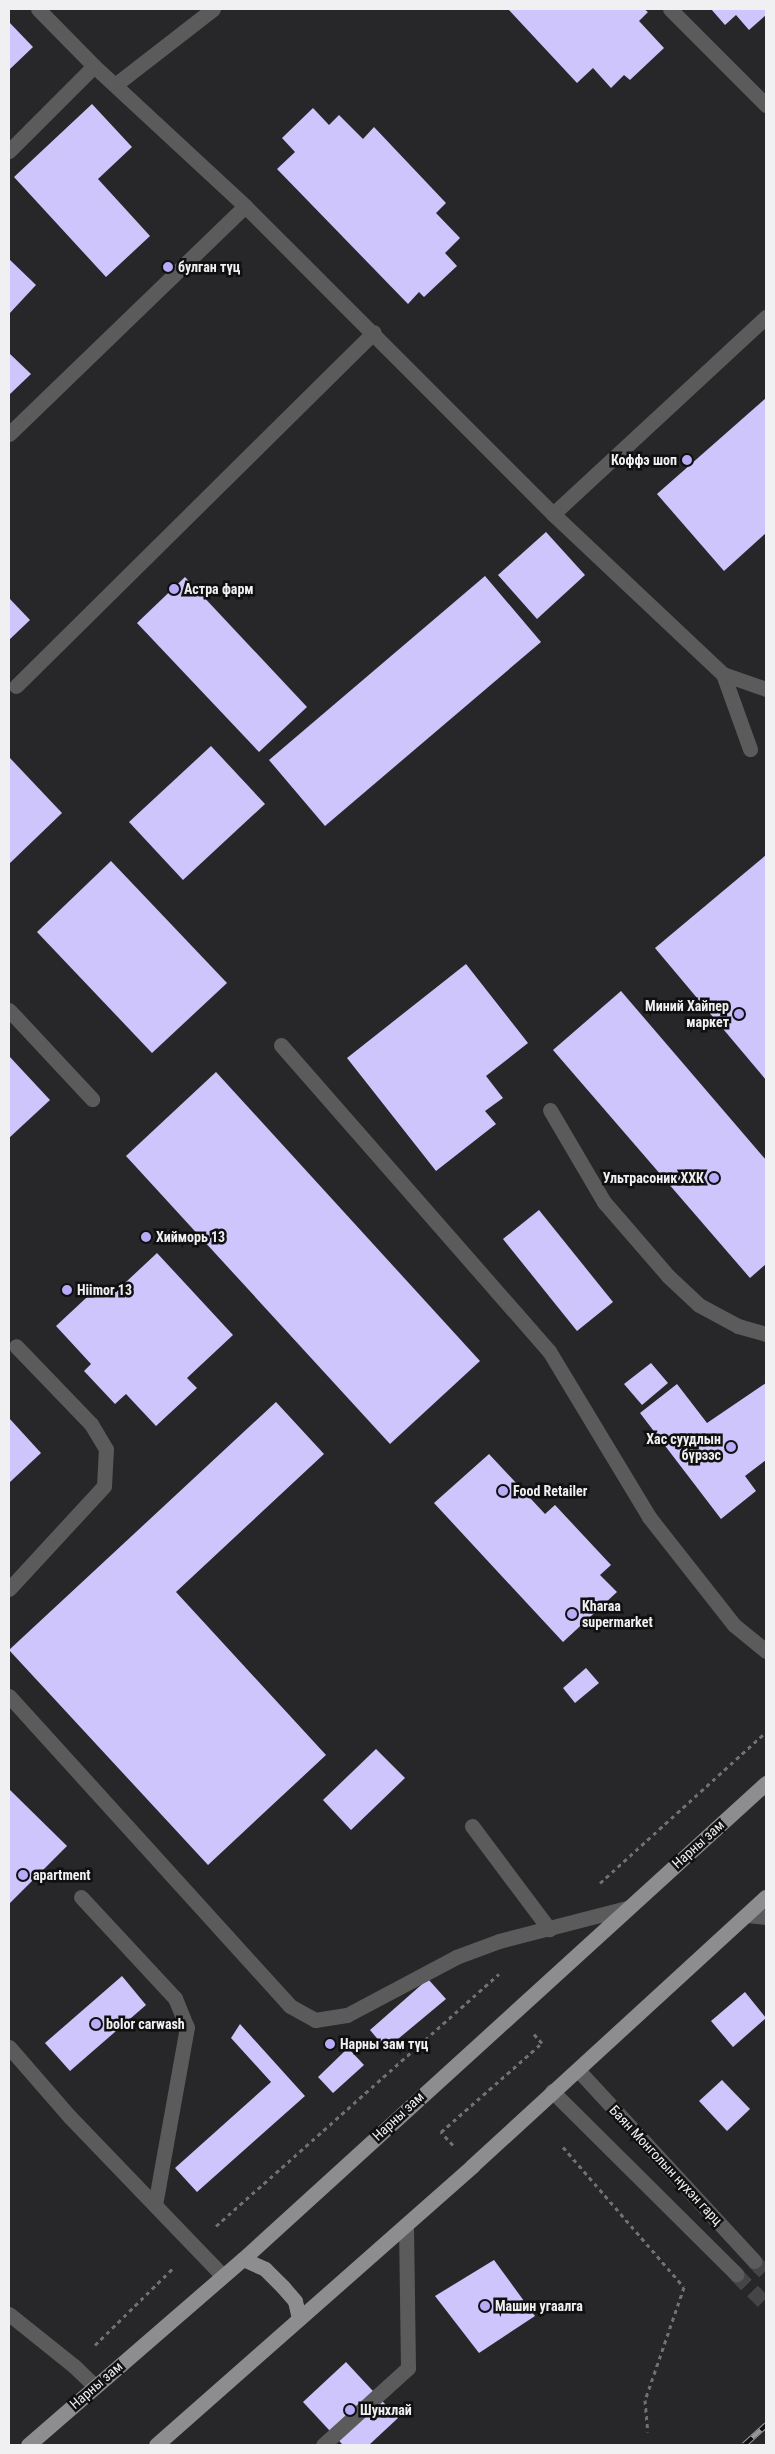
<!DOCTYPE html>
<html>
<head>
<meta charset="utf-8">
<style>
	body { margin:0 }
	#map { position:relative; width:775px; height:2454px; overflow:hidden; background:#27272a; font-family:"Roboto Condensed",sans-serif }
	div>[style] { position:absolute }
	[style*='--x'] { left:calc(var(--x)*1px); top:calc(var(--y)*1px); width:calc(var(--w)*1px); rotate:calc(var(--a)*1deg) }
	.building>* { inset:0; background:#cec5fd }
	.tertiary-tunnel>* { height:15px; margin-top:-7.5px; transform-origin:0; background:repeating-linear-gradient(90deg,#454548 0 15px,transparent 0 23px) }
	.path>* { height:3px; margin-top:-1.5px; transform-origin:0; background:repeating-linear-gradient(90deg,#717173 0 4px,transparent 0 8px) }
	.service>* { height:15px; margin:-7.5px; padding:0 7.5px; transform-origin:7.5px; border-radius:7.5px; background:#5b5b5c }
	.pedestrian>* { height:15px; margin:-7.5px; padding:0 7.5px; transform-origin:7.5px; border-radius:7.5px; background:#5b5b5c }
	.minor>* { height:15px; margin:-7.5px; padding:0 7.5px; transform-origin:7.5px; border-radius:7.5px; background:#5b5b5c }
	.tertiary>* { height:15px; margin:-7.5px; padding:0 7.5px; transform-origin:7.5px; border-radius:7.5px; background:#5b5b5c }
	.primary>* { height:15px; margin:-7.5px; padding:0 7.5px; transform-origin:7.5px; border-radius:7.5px; background:#8d8d90 }
	.rail>* { height:5.5px; margin-top:-2.75px; transform-origin:0; background:repeating-linear-gradient(90deg,#101011 0 11px,#979799 0 22px); box-sizing:border-box; border-block:1px solid #979799 }
	.dots>* { width:14px; height:14px; translate:-50% -50%; box-sizing:border-box; border:2px solid #101011; border-radius:50% }
	span { translate:-50% -50%; white-space:nowrap; text-align:center; line-height:1.15; -webkit-text-stroke:5px #101011; paint-order:stroke }
	.poi-label { font-size:14px; color:#f0f0f2; font-weight:700 }
	.left { translate:0 -50%; text-align:left }
	.right { translate:-100% -50%; text-align:right }
	.street-label { font-size:14px; color:#f0f0f2 }
	.frame { position:absolute; inset:0; border:10px solid #f0f0f2; pointer-events:none }
</style>
</head>
<body>
<div id="map">
	<div class="building">
		<div style="clip-path:polygon(508px 9px,644px 9px,648px 12px,639px 21px,664px 48px,630px 80px,624px 75px,611px 88px,593px 68px,577px 83px)"></div>
		<div style="clip-path:polygon(711px 9px,766px 9px,766px 15px,749px 30px,736px 15px,725px 25px)"></div>
		<div style="clip-path:polygon(9px 22px,33px 47px,9px 70px)"></div>
		<div style="clip-path:polygon(92px 104px,132px 147px,98px 179px,150px 236px,106px 277px,14px 177px)"></div>
		<div style="clip-path:polygon(313px 108px,329px 125px,339px 115px,363px 139px,374px 127px,446px 203px,436px 213px,460px 238px,445px 253px,457px 266px,424px 297px,419px 292px,408px 304px,277px 169px,295px 152px,282px 138px)"></div>
		<div style="clip-path:polygon(9px 259px,36px 285px,9px 314px)"></div>
		<div style="clip-path:polygon(9px 353px,31px 374px,9px 395px)"></div>
		<div style="clip-path:polygon(766px 398px,766px 533px,724px 571px,657px 494px)"></div>
		<div style="clip-path:polygon(546px 532px,585px 575px,537px 619px,498px 575px)"></div>
		<div style="clip-path:polygon(485px 576px,541px 642px,325px 826px,269px 760px)"></div>
		<div style="clip-path:polygon(185px 577px,307px 707px,259px 752px,137px 623px)"></div>
		<div style="clip-path:polygon(9px 598px,30px 620px,9px 640px)"></div>
		<div style="clip-path:polygon(211px 746px,265px 804px,183px 880px,129px 822px)"></div>
		<div style="clip-path:polygon(9px 757px,62px 813px,9px 864px)"></div>
		<div style="clip-path:polygon(766px 855px,766px 1080px,655px 948px)"></div>
		<div style="clip-path:polygon(111px 861px,227px 983px,152px 1053px,37px 932px)"></div>
		<div style="clip-path:polygon(466px 964px,528px 1043px,486px 1076px,503px 1098px,485px 1111px,496px 1124px,436px 1171px,347px 1058px)"></div>
		<div style="clip-path:polygon(621px 991px,766px 1160px,766px 1264px,750px 1278px,553px 1050px)"></div>
		<div style="clip-path:polygon(9px 1056px,50px 1100px,9px 1138px)"></div>
		<div style="clip-path:polygon(216px 1072px,480px 1361px,390px 1444px,126px 1156px)"></div>
		<div style="clip-path:polygon(539px 1210px,613px 1302px,577px 1331px,503px 1239px)"></div>
		<div style="clip-path:polygon(157px 1253px,233px 1335px,187px 1378px,197px 1388px,156px 1426px,126px 1394px,115px 1404px,84px 1371px,91px 1364px,56px 1326px,100px 1285px,111px 1296px)"></div>
		<div style="clip-path:polygon(651px 1363px,668px 1383px,642px 1405px,624px 1384px)"></div>
		<div style="clip-path:polygon(766px 1383px,766px 1460px,745px 1476px,756px 1491px,721px 1519px,640px 1413px,677px 1384px,707px 1423px)"></div>
		<div style="clip-path:polygon(276px 1402px,324px 1454px,176px 1592px,326px 1755px,208px 1865px,9px 1650px)"></div>
		<div style="clip-path:polygon(9px 1418px,41px 1453px,9px 1483px)"></div>
		<div style="clip-path:polygon(489px 1454px,545px 1514px,555px 1505px,611px 1565px,600px 1575px,617px 1592px,563px 1642px,434px 1503px)"></div>
		<div style="clip-path:polygon(586px 1668px,599px 1683px,575px 1703px,563px 1688px)"></div>
		<div style="clip-path:polygon(376px 1749px,405px 1778px,351px 1830px,323px 1800px)"></div>
		<div style="clip-path:polygon(9px 1789px,67px 1846px,9px 1904px)"></div>
		<div style="clip-path:polygon(122px 1976px,146px 2005px,70px 2071px,45px 2043px)"></div>
		<div style="clip-path:polygon(428px 1979px,446px 1999px,386px 2049px,370px 2030px)"></div>
		<div style="clip-path:polygon(745px 1992px,766px 2018px,733px 2047px,711px 2021px)"></div>
		<div style="clip-path:polygon(240px 2024px,305px 2096px,197px 2192px,175px 2168px,271px 2082px,231px 2038px)"></div>
		<div style="clip-path:polygon(348px 2048px,364px 2065px,333px 2093px,318px 2077px)"></div>
		<div style="clip-path:polygon(722px 2080px,750px 2109px,727px 2131px,699px 2101px)"></div>
		<div style="clip-path:polygon(494px 2260px,535px 2316px,479px 2353px,435px 2296px)"></div>
		<div style="clip-path:polygon(346px 2362px,398px 2418px,369px 2445px,343px 2445px,303px 2402px)"></div>
	</div>
	<div class="tertiary-tunnel">
		<div style="--x:754;--y:2261;--w:17;--a:45"></div>
		<div style="--x:736;--y:2274;--w:42;--a:45"></div>
	</div>
	<div class="path">
		<div style="--x:600;--y:1883;--w:224;--a:-42.3"></div>
		<div style="--x:453;--y:2145;--w:18;--a:-133"></div>
		<div style="--x:441;--y:2132;--w:135;--a:-41.4"></div>
		<div style="--x:542;--y:2043;--w:13;--a:-132"></div>
		<div style="--x:563;--y:2147;--w:185;--a:49.2"></div>
		<div style="--x:684;--y:2287;--w:120;--a:109"></div>
		<div style="--x:645;--y:2400;--w:32;--a:85"></div>
		<div style="--x:216;--y:2226;--w:379;--a:-41.7"></div>
		<div style="--x:95;--y:2345;--w:111;--a:-44.6"></div>
	</div>
	<div class="service">
		<div style="--x:553;--y:514;--w:290;--a:-42.8"></div>
		<div style="--x:723;--y:674;--w:46;--a:19.2"></div>
		<div style="--x:9;--y:1589;--w:140;--a:-47.3"></div>
		<div style="--x:104;--y:1486;--w:37;--a:-87"></div>
		<div style="--x:106;--y:1449;--w:29;--a:-121"></div>
		<div style="--x:91;--y:1424;--w:108;--a:-133.9"></div>
		<div style="--x:9;--y:1696;--w:418;--a:47.8"></div>
		<div style="--x:290;--y:2006;--w:29;--a:29"></div>
		<div style="--x:315;--y:2020;--w:32;--a:-9"></div>
		<div style="--x:347;--y:2015;--w:123;--a:-28"></div>
		<div style="--x:456;--y:1957;--w:46;--a:-20.4"></div>
		<div style="--x:499;--y:1941;--w:132;--a:-14.5"></div>
		<div style="--x:472;--y:1826;--w:129;--a:53.2"></div>
		<div style="--x:81;--y:1897;--w:138;--a:47.1"></div>
		<div style="--x:175;--y:1998;--w:31;--a:68"></div>
		<div style="--x:187;--y:2027;--w:181;--a:100.2"></div>
		<div style="--x:747;--y:1915;--w:19;--a:6"></div>
		<div style="--x:9;--y:2314;--w:83;--a:38.7"></div>
		<div style="--x:74;--y:2366;--w:29;--a:44"></div>
		<div style="--x:323;--y:2445;--w:115;--a:-42.2"></div>
		<div style="--x:408;--y:2368;--w:143;--a:-90.8"></div>
	</div>
	<div class="pedestrian">
		<div style="--x:670;--y:9;--w:136;--a:45"></div>
	</div>
	<div class="minor">
		<div style="--x:38;--y:9;--w:80;--a:45.5"></div>
		<div style="--x:94;--y:66;--w:206;--a:42.8"></div>
		<div style="--x:245;--y:206;--w:436;--a:45"></div>
		<div style="--x:553;--y:514;--w:233;--a:43.3"></div>
		<div style="--x:723;--y:674;--w:80;--a:70.2"></div>
		<div style="--x:115;--y:85;--w:124;--a:-37.8"></div>
		<div style="--x:9;--y:151;--w:120;--a:-45"></div>
		<div style="--x:9;--y:434;--w:328;--a:-44"></div>
		<div style="--x:16;--y:686;--w:503;--a:-44.68"></div>
		<div style="--x:9;--y:1010;--w:122;--a:47"></div>
		<div style="--x:281;--y:1045;--w:407;--a:48.8"></div>
		<div style="--x:549;--y:1351;--w:194;--a:58.9"></div>
		<div style="--x:649;--y:1517;--w:137;--a:51.8"></div>
		<div style="--x:734;--y:1625;--w:41;--a:39.1"></div>
		<div style="--x:550;--y:1110;--w:107;--a:59.6"></div>
		<div style="--x:604;--y:1202;--w:98;--a:49.1"></div>
		<div style="--x:668;--y:1276;--w:42;--a:43.1"></div>
		<div style="--x:699;--y:1305;--w:44;--a:28.3"></div>
		<div style="--x:738;--y:1326;--w:29;--a:16"></div>
		<div style="--x:9;--y:2047;--w:91;--a:49"></div>
		<div style="--x:69;--y:2116;--w:222;--a:46.1"></div>
	</div>
	<div class="tertiary">
		<div style="--x:578;--y:2070;--w:260;--a:47.3"></div>
		<div style="--x:552;--y:2091;--w:260;--a:44.8"></div>
	</div>
	<div class="primary">
		<div style="--x:243;--y:2259;--w:24;--a:24"></div>
		<div style="--x:265;--y:2269;--w:25;--a:45"></div>
		<div style="--x:283;--y:2287;--w:18;--a:49"></div>
		<div style="--x:295;--y:2301;--w:18;--a:77"></div>
		<div style="--x:28;--y:2445;--w:284;--a:-40.9"></div>
		<div style="--x:243;--y:2259;--w:707;--a:-42.31"></div>
		<div style="--x:156;--y:2445;--w:422;--a:-41.4"></div>
		<div style="--x:472;--y:2166;--w:398;--a:-42.5"></div>
	</div>
	<div class="rail">
		<div style="--x:744;--y:2445;--w:30;--a:-42"></div>
	</div>
	<div class="dots">
		<div style="left:168px;top:267px;background:#b8abf7"></div>
		<div style="left:687px;top:460px;background:#b8abf7"></div>
		<div style="left:174px;top:589px;background:#b8abf7"></div>
		<div style="left:739px;top:1014px;background:#b8abf7"></div>
		<div style="left:714px;top:1178px;background:#b8abf7"></div>
		<div style="left:146px;top:1237px;background:#b8abf7"></div>
		<div style="left:67px;top:1290px;background:#b8abf7"></div>
		<div style="left:731px;top:1447px;background:#b8abf7"></div>
		<div style="left:503px;top:1491px;background:#b8abf7"></div>
		<div style="left:572px;top:1614px;background:#b8abf7"></div>
		<div style="left:23px;top:1875px;background:#b8abf7"></div>
		<div style="left:96px;top:2024px;background:#b8abf7"></div>
		<div style="left:330px;top:2044px;background:#b8abf7"></div>
		<div style="left:485px;top:2306px;background:#b8abf7"></div>
		<div style="left:350px;top:2410px;background:#b8abf7"></div>
	</div>
	<div class="poi-label">
		<span class="left" style="left:178px;top:267px">булган түц</span>
		<span class="right" style="left:677px;top:460px">Коффэ шоп</span>
		<span class="left" style="left:184px;top:589px">Астра фарм</span>
		<span class="right" style="left:729px;top:1014px">Миний Хайпер<br>маркет</span>
		<span class="right" style="left:704px;top:1178px">Ультрасоник ХХК</span>
		<span class="left" style="left:156px;top:1237px">Хийморь 13</span>
		<span class="left" style="left:77px;top:1290px">Hiimor 13</span>
		<span class="right" style="left:721px;top:1447px">Хас суудлын<br>бүрээс</span>
		<span class="left" style="left:513px;top:1491px">Food Retailer</span>
		<span class="left" style="left:582px;top:1614px">Kharaa<br>supermarket</span>
		<span class="left" style="left:33px;top:1875px">apartment</span>
		<span class="left" style="left:106px;top:2024px">bolor carwash</span>
		<span class="left" style="left:340px;top:2044px">Нарны зам түц</span>
		<span class="left" style="left:495px;top:2306px">Машин угаалга</span>
		<span class="left" style="left:360px;top:2410px">Шунхлай</span>
	</div>
	<div class="street-label">
		<span style="left:698px;top:1844px;rotate:-42deg">Нарны зам</span>
		<span style="left:398px;top:2116px;rotate:-43deg">Нарны зам</span>
		<span style="left:666px;top:2165px;rotate:47deg">Баян Монголын нүхэн гарц</span>
		<span style="left:96px;top:2385px;rotate:-41deg">Нарны зам</span>
	</div>
	<div class="frame"></div>
</div>
</body>
</html>
